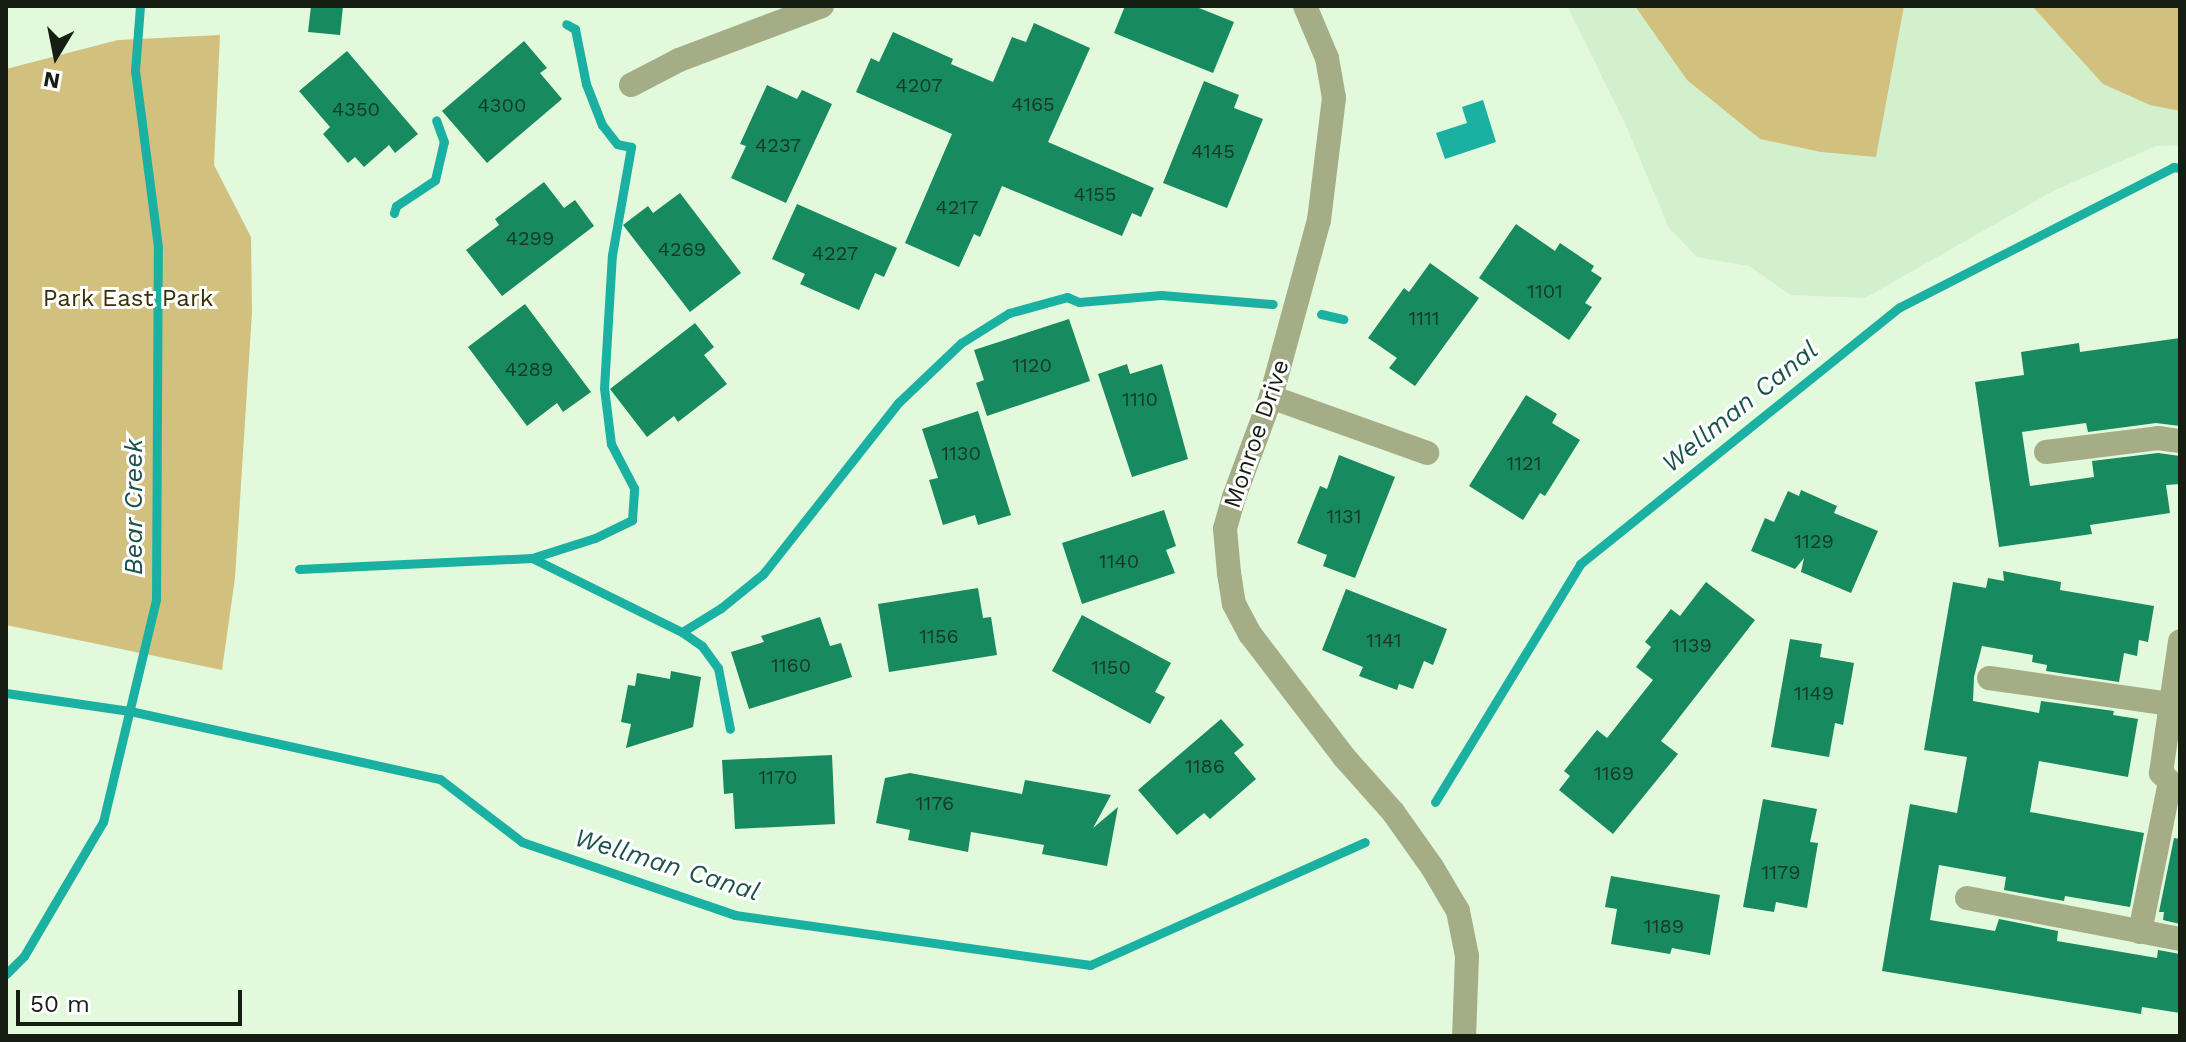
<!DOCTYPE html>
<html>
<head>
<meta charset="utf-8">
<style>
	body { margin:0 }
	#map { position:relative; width:2186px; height:1042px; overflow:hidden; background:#e2f9db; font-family:"Work Sans",sans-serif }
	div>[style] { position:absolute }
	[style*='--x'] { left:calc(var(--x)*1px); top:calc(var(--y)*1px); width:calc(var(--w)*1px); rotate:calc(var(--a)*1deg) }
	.built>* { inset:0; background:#d3f0cc }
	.green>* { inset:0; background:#d2c07f }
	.water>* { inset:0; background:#1ab1a2 }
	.stream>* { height:9px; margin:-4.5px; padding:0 4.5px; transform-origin:4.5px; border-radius:4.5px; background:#1ab1a2 }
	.building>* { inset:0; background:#188a5f }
	.minor>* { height:24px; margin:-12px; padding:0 12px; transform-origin:12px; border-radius:12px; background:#a5ad87 }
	span { translate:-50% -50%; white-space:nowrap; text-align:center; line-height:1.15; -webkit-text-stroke:6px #fff; paint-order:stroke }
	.number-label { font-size:20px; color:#163927 }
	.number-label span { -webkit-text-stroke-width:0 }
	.park-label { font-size:24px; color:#3a3005 }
	.street-label { font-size:24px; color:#161e14 }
	.water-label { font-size:26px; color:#1b534c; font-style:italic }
	.frame { position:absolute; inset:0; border:8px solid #161e14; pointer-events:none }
	.north { position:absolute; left:16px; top:16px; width:80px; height:80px; -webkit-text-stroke:6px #fff; paint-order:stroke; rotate:190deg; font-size:22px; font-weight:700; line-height:32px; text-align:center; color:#161e14 }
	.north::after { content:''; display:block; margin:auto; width:28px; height:36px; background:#161e14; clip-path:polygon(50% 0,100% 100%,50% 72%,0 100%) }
	.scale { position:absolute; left:16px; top:990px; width:226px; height:36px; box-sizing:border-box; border:4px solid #161e14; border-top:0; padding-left:10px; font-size:24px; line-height:28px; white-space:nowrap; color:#161e14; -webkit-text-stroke:6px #fff; paint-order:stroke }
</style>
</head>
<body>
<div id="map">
	<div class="built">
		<div style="clip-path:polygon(1567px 6px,2180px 6px,2180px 145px,2156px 146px,2055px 190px,1865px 298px,1791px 295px,1749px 266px,1697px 257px,1669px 228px,1624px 121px)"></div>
	</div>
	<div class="green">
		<div style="clip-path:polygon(1635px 6px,1904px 6px,1876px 157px,1821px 152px,1760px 139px,1687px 80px)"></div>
		<div style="clip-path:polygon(2032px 6px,2180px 6px,2180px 111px,2150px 105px,2103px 84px)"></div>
		<div style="clip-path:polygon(220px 35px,214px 165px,251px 237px,252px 312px,235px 578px,222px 670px,6px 625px,6px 69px,118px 40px)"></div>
	</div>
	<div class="water">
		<div style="clip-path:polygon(1483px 100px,1496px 142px,1445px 159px,1436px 133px,1467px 123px,1462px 107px)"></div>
	</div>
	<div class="stream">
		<div style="--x:394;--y:213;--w:7;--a:-74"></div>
		<div style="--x:396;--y:206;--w:47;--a:-33.7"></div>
		<div style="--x:435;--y:180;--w:39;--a:-77"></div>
		<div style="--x:444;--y:142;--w:23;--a:-110"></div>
		<div style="--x:1321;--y:314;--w:23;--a:13"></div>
		<div style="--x:532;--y:558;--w:167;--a:26.3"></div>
		<div style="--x:682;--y:632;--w:24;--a:35"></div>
		<div style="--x:702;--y:646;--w:27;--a:54"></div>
		<div style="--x:718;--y:668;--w:62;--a:78.9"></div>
		<div style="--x:299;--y:569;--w:233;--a:-2.7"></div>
		<div style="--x:532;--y:558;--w:66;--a:-17.6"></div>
		<div style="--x:595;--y:538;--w:41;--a:-25.9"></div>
		<div style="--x:632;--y:520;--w:32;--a:-86"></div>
		<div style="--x:634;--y:488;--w:50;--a:-117.6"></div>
		<div style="--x:611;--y:444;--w:56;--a:-97.1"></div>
		<div style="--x:604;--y:388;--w:133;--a:-86.6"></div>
		<div style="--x:612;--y:255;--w:110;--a:-80"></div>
		<div style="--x:631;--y:147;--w:14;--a:-168"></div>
		<div style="--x:617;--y:144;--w:24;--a:-128"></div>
		<div style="--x:602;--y:125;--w:44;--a:-111.3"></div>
		<div style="--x:586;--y:84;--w:56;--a:-101.3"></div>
		<div style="--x:575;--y:29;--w:10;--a:-151"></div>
		<div style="--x:682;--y:632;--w:46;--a:-31.6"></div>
		<div style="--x:721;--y:608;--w:54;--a:-39"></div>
		<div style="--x:763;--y:574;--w:219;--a:-51.7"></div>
		<div style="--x:899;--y:402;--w:86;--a:-43.6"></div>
		<div style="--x:961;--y:343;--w:57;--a:-32"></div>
		<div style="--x:1009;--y:313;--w:60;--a:-15.4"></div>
		<div style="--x:1067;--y:297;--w:13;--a:23"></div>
		<div style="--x:1079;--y:302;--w:82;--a:-4.9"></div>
		<div style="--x:1161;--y:295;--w:112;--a:4.6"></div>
		<div style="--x:6;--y:693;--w:125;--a:8.3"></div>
		<div style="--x:130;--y:711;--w:317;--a:12.4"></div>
		<div style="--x:440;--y:779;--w:103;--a:37.5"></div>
		<div style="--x:522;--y:842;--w:225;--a:18.9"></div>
		<div style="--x:735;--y:915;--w:359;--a:8"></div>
		<div style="--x:1090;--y:965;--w:301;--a:-24.1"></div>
		<div style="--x:1435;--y:802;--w:279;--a:-58.6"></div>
		<div style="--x:1580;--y:564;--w:410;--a:-38.8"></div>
		<div style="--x:1900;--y:307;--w:307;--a:-27.1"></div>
		<div style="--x:2173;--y:167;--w:7;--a:8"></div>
		<div style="--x:6;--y:974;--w:25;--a:-45"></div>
		<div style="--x:24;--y:956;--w:156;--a:-59.5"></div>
		<div style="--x:103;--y:822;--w:228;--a:-76.6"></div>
		<div style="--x:156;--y:600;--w:353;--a:-89.7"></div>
		<div style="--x:158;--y:247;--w:177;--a:-97.4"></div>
		<div style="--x:135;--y:71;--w:65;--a:-85.6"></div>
	</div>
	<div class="building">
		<div style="clip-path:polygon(311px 6px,343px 6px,340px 35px,308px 32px)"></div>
		<div style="clip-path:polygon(1125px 6px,1194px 6px,1234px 22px,1213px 73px,1114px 33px)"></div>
		<div style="clip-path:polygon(1034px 23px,1090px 48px,1048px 142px,1154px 188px,1141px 217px,1132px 213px,1122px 236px,1002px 186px,980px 237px,974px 234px,959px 267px,905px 243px,952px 134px,856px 92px,871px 58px,879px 62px,893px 32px,953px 59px,951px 64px,993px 82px,1012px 37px,1026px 42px)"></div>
		<div style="clip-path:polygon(524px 41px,547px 68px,540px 73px,562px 99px,487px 163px,442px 111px)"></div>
		<div style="clip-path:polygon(347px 51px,418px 134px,395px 153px,389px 145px,364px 167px,355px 157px,348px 163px,323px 134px,330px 127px,299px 91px)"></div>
		<div style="clip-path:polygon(1204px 81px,1239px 95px,1234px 108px,1263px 119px,1227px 208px,1163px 183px)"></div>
		<div style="clip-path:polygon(767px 85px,797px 99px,802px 90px,832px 104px,786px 203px,731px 178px,746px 146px,740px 144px)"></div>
		<div style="clip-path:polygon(544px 182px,564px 208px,575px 200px,594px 226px,502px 296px,466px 250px,499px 225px,495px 219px)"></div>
		<div style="clip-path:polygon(680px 193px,741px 273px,690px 312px,623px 225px,648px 206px,653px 213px)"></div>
		<div style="clip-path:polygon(797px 204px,897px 248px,884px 277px,875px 273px,859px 310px,800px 284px,805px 274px,772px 259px)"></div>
		<div style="clip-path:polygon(1516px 224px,1555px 251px,1560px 243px,1594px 266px,1591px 271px,1602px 278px,1585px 303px,1592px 307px,1569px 340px,1479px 278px)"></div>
		<div style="clip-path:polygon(1430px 263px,1479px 298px,1415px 386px,1389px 368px,1397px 358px,1368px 338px,1404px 288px,1409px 292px)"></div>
		<div style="clip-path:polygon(525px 304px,591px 392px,563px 412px,557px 403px,527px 426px,468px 347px)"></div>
		<div style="clip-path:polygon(1069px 319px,1090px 381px,987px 416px,976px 383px,984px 380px,974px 350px)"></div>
		<div style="clip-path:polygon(695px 323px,714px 347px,704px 355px,727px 384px,678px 422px,674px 416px,647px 437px,610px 389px)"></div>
		<div style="clip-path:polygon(2180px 338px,2180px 426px,2156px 423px,2088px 432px,2086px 423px,2022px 432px,2030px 486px,2094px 477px,2092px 461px,2158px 453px,2180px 456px,2180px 484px,2166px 485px,2170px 513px,2090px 525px,2092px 534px,1999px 547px,1975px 382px,2024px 375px,2021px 352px,2079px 343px,2080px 352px)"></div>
		<div style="clip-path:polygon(1127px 364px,1130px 374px,1162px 364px,1188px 459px,1132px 477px,1098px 374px)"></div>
		<div style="clip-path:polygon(1526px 395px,1557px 414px,1552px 423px,1580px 440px,1545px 496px,1540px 493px,1523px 520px,1469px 486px)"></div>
		<div style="clip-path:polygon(978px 411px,1011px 515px,978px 525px,975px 515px,943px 525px,929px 480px,938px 478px,922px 429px)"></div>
		<div style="clip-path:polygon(1339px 455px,1395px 477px,1355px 578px,1323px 566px,1327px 555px,1297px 543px,1320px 486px,1327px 489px)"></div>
		<div style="clip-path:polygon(1801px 490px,1837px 506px,1834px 513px,1878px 531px,1851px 593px,1801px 572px,1804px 558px,1795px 569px,1751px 551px,1765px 518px,1774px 522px,1788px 491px,1799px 496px)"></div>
		<div style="clip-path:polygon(1164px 510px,1176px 546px,1166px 550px,1175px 573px,1082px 604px,1062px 543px)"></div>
		<div style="clip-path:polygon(2003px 571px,2061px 582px,2060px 590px,2154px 606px,2148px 642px,2139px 640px,2137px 656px,2124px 653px,2119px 682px,2046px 671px,2047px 665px,2032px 662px,2033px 655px,1982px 646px,1974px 677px,1973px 701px,2039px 713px,2041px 701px,2114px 711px,2113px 715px,2138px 719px,2128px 777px,2039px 761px,2030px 812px,2144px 833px,2130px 907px,2065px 896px,2064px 901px,2004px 890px,2006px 877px,1939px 865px,1930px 920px,1995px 931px,1999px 919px,2058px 931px,2057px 941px,2157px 958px,2158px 950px,2180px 954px,2180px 1013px,2142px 1007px,2141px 1014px,1882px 971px,1910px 804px,1957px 813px,1967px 757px,1924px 750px,1953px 582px,1986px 588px,1988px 578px,2004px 581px)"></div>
		<div style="clip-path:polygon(1706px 582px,1755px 620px,1661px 741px,1678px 754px,1613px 834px,1559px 790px,1570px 776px,1564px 771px,1597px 730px,1607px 738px,1653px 680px,1636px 667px,1651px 647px,1645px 642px,1671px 609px,1680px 616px)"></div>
		<div style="clip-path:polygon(978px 588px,983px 618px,991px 617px,997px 655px,889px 672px,878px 604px)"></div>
		<div style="clip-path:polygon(1346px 589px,1447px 629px,1433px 665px,1424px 661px,1413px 689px,1399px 684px,1397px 690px,1359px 676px,1363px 667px,1322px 650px)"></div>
		<div style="clip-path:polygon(1082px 615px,1171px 663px,1155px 692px,1165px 697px,1150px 724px,1052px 671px)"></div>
		<div style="clip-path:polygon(820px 617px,830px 646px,841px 643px,852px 677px,749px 709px,731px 652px,764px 642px,761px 636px)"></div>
		<div style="clip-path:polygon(1790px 639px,1822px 644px,1820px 657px,1854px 663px,1843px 725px,1835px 723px,1829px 757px,1771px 747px)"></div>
		<div style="clip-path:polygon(671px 671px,701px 677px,693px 727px,626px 748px,631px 724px,621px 722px,628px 685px,635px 686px,637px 673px,670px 679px)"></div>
		<div style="clip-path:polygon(1221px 719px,1244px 745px,1234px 753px,1256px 779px,1210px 819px,1204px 813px,1177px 835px,1138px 790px)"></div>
		<div style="clip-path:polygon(832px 755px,835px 824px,735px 829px,733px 793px,724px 794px,722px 760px)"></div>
		<div style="clip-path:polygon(910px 773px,1022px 794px,1025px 780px,1111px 795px,1093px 828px,1118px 807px,1107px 866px,1042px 854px,1044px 845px,971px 832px,968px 852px,908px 840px,910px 830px,876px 823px,885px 778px)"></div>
		<div style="clip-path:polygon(1763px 799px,1817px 809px,1810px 842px,1818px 843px,1807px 908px,1776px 902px,1774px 912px,1743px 907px)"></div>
		<div style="clip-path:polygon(2174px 838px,2180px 839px,2180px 924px,2163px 920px,2164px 912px,2159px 912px)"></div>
		<div style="clip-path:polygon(1611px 876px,1720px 895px,1710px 955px,1672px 948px,1670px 954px,1611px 944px,1617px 909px,1605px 907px)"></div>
	</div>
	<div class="minor">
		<div style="--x:1305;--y:6;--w:56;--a:67.1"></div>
		<div style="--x:1327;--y:58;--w:41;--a:80.1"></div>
		<div style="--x:1334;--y:98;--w:123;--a:97"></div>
		<div style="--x:1319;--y:220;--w:183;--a:105.2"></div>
		<div style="--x:1271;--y:397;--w:107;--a:110.3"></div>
		<div style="--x:1234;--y:497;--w:33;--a:106"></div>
		<div style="--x:1225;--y:529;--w:44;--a:84.8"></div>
		<div style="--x:1229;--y:573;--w:31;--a:81"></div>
		<div style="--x:1234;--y:604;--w:34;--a:62"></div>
		<div style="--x:1250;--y:634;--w:155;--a:52.6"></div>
		<div style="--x:1344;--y:757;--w:74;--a:48.3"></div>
		<div style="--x:1393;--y:812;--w:67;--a:54.7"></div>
		<div style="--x:1432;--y:867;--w:51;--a:59.4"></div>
		<div style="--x:1458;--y:911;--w:46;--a:78.7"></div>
		<div style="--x:1467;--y:956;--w:80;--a:92.1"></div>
		<div style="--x:631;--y:85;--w:54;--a:-27.5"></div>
		<div style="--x:679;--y:60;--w:153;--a:-20.7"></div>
		<div style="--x:1271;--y:397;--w:166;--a:19.7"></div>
		<div style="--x:2046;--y:452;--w:113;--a:-7.1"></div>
		<div style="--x:2158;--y:438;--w:22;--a:8"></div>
		<div style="--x:1989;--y:678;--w:182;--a:8.2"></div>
		<div style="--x:1967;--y:898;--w:217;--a:10.9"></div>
		<div style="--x:2140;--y:932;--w:153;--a:-78.7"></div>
		<div style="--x:2170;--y:782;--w:13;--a:-135"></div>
		<div style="--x:2161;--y:773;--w:133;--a:-81.8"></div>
	</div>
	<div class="number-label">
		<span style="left:919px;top:85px">4207</span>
		<span style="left:1033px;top:104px">4165</span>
		<span style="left:502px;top:105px">4300</span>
		<span style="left:356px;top:109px">4350</span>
		<span style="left:778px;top:145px">4237</span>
		<span style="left:1213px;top:151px">4145</span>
		<span style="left:1095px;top:194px">4155</span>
		<span style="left:957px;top:207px">4217</span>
		<span style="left:530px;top:238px">4299</span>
		<span style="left:682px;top:249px">4269</span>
		<span style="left:835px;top:253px">4227</span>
		<span style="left:1545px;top:291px">1101</span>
		<span style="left:1424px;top:318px">1111</span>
		<span style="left:1032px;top:365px">1120</span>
		<span style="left:529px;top:369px">4289</span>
		<span style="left:1140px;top:399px">1110</span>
		<span style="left:961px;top:453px">1130</span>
		<span style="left:1524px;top:463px">1121</span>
		<span style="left:1344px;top:516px">1131</span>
		<span style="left:1814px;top:541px">1129</span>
		<span style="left:1119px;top:561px">1140</span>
		<span style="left:939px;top:636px">1156</span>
		<span style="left:1384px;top:640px">1141</span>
		<span style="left:1692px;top:645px">1139</span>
		<span style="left:791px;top:665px">1160</span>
		<span style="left:1111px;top:667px">1150</span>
		<span style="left:1814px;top:693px">1149</span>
		<span style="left:1205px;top:766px">1186</span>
		<span style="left:1614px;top:773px">1169</span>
		<span style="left:778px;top:777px">1170</span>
		<span style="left:935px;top:803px">1176</span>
		<span style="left:1781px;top:872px">1179</span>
		<span style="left:1664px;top:926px">1189</span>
	</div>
	<div class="park-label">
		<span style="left:128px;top:299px">Park East Park</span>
	</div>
	<div class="street-label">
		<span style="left:1257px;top:434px;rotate:-71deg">Monroe Drive</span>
	</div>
	<div class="water-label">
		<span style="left:1740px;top:407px;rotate:-39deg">Wellman Canal</span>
		<span style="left:134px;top:507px;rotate:-90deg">Bear Creek</span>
		<span style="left:667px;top:865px;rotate:17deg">Wellman Canal</span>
	</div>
	<div class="frame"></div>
	<div class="north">N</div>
	<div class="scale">50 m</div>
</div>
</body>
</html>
